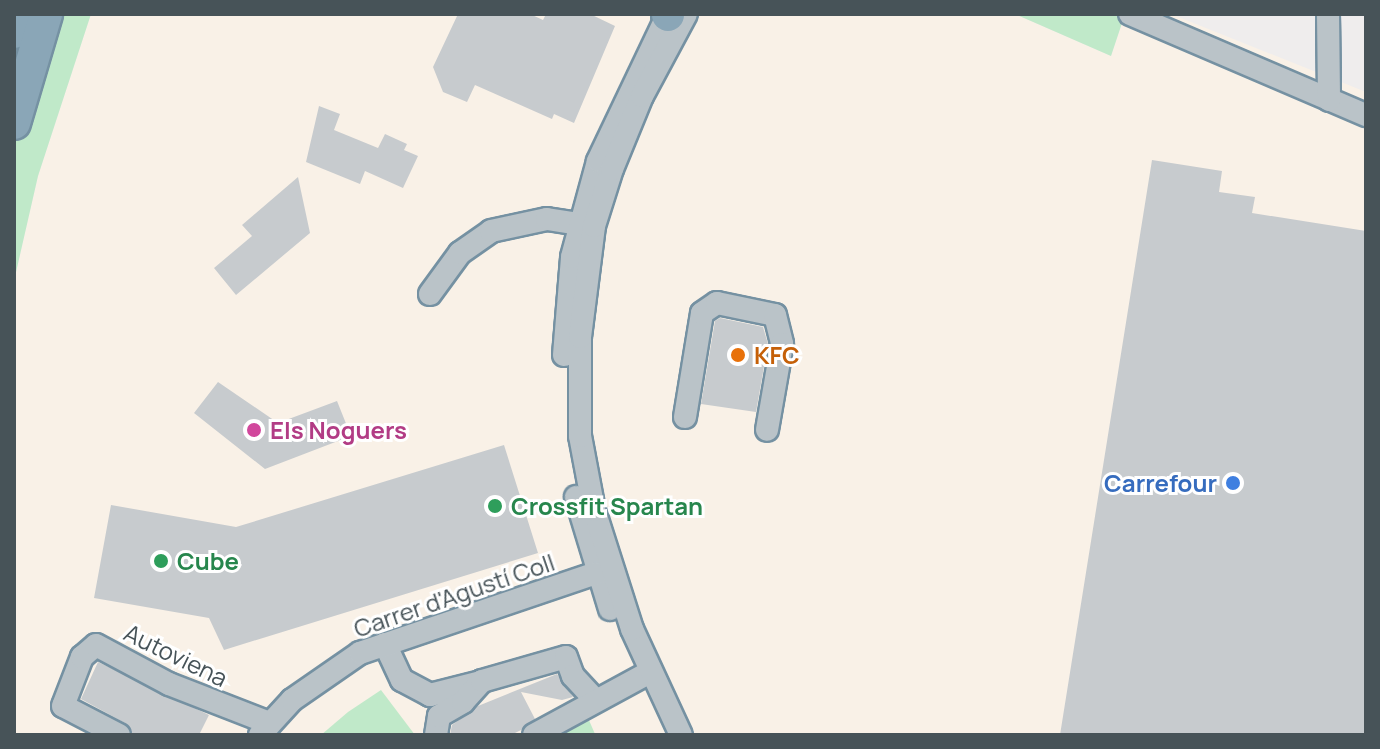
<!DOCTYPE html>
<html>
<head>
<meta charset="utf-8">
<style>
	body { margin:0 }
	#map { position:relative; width:1380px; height:749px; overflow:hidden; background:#efeded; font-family:Manrope,sans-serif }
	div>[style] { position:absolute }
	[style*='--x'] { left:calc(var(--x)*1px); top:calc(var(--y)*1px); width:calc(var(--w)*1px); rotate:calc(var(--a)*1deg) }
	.commercial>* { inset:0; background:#f9f1e7 }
	.green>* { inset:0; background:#c0e9c9 }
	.building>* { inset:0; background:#c7cbce }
	.roads { filter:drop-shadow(2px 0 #7591a2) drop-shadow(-2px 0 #7591a2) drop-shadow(0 2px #7591a2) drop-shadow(0 -2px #7591a2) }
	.minor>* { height:22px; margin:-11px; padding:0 11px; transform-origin:11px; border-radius:11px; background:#bac3c8 }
	.highway>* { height:32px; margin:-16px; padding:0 16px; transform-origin:16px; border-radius:16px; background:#8aa6b7 }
	.dots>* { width:22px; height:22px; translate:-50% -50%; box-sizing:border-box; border:4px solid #fff; border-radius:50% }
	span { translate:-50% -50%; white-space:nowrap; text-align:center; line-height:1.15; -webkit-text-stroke:6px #fff; paint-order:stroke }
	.food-label { font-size:24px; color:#c56008; font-weight:700 }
	.left { translate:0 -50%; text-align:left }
	.hotel-label { font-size:24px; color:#b23c85; font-weight:700 }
	.shop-label { font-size:24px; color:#366cbe; font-weight:700 }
	.right { translate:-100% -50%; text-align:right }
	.leisure-label { font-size:24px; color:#27864d; font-weight:700 }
	.street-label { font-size:24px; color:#475358 }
	.frame { position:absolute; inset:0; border:16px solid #475358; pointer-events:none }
</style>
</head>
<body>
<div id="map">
	<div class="commercial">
		<div style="clip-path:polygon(91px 14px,1015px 14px,1111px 56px,1125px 14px,1171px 14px,1366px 92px,1366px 735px,14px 735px,14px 281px,38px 176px)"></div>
	</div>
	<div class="green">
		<div style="clip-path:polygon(14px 14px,91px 14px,38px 176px,14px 281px)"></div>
		<div style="clip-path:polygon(1015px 14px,1125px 14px,1111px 56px)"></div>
		<div style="clip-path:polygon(381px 690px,415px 735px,321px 735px,348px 712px)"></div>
		<div style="clip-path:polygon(588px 718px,595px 734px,555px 735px)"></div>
	</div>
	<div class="building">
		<div style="clip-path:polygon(458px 14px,530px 14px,543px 20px,546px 14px,590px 14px,615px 26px,574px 123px,554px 114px,552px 119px,475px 85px,467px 102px,443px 92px,433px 67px)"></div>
		<div style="clip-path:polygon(319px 106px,340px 114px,334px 130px,378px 148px,385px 134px,407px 144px,404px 150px,418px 156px,403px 188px,365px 171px,360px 184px,306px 162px)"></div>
		<div style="clip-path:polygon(1152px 160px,1222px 171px,1219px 192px,1255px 197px,1252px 213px,1366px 231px,1366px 735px,1060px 735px)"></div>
		<div style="clip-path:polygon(298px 177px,310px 233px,236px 295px,214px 268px,252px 236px,242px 225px)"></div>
		<div style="clip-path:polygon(720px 318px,763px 327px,768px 344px,756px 412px,701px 404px,715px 321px)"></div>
		<div style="clip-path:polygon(218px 382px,278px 423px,337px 401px,351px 436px,265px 469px,194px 413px)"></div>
		<div style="clip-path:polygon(504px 445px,538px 553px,224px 650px,209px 618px,94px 598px,111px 505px,236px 527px)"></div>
		<div style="clip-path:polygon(98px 662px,209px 715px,199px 735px,133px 735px,125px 723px,81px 699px)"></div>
		<div style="clip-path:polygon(557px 674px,573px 697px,562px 700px,521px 692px,535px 719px,521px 730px,511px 735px,450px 735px,452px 725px,478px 706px)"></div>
	</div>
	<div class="roads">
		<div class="minor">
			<div style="--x:1130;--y:14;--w:257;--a:23.2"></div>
			<div style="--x:1328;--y:14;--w:86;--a:89.3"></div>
			<div style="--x:430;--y:294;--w:51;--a:-53.8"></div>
			<div style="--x:460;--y:253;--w:38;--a:-35"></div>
			<div style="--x:491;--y:231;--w:57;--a:-12.1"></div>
			<div style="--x:547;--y:219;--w:46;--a:8.8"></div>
			<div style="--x:564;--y:355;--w:98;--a:-85.3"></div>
			<div style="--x:572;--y:257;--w:99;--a:-74.8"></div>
			<div style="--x:598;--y:161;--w:163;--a:-64.5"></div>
			<div style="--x:685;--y:417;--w:105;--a:-80.7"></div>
			<div style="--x:702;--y:313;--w:18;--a:-34"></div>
			<div style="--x:717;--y:303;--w:59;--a:11.7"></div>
			<div style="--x:775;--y:315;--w:30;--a:76"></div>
			<div style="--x:782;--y:344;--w:87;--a:99.9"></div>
			<div style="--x:576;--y:497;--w:117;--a:73.1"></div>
			<div style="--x:385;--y:644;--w:40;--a:65"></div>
			<div style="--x:402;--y:680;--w:32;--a:28"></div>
			<div style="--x:430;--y:695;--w:53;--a:-14.3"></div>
			<div style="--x:119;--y:735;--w:63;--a:-152.6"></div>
			<div style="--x:63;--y:706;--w:53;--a:-68.8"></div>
			<div style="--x:82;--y:657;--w:18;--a:-41"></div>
			<div style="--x:96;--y:645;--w:83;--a:28.1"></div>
			<div style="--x:169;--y:684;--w:107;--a:21.3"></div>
			<div style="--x:260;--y:735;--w:47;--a:-47.6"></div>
			<div style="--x:292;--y:700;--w:83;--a:-34.7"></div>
			<div style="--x:360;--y:653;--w:249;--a:-18.7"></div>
			<div style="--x:436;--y:735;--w:19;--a:-81"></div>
			<div style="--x:439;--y:716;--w:28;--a:-30"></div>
			<div style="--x:463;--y:702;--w:28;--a:-48"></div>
			<div style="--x:482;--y:681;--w:87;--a:-15.9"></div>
			<div style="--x:566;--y:657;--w:20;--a:70"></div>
			<div style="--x:573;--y:676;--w:33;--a:47"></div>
			<div style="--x:534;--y:735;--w:132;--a:-28.5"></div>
			<div style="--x:681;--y:735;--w:117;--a:-114.8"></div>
			<div style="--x:632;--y:629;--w:125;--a:-107.7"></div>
			<div style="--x:594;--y:510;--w:75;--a:-100.7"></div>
			<div style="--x:580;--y:436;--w:99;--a:-90"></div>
			<div style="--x:580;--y:337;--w:112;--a:-82.8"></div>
			<div style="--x:594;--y:226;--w:60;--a:-72.5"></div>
			<div style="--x:612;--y:169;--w:79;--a:-67.7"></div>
			<div style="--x:642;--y:96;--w:93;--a:-61.8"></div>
		</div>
		<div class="highway">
			<div style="--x:668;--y:15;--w:1;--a:-90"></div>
			<div style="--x:14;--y:32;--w:19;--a:-72"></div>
			<div style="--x:14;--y:123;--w:114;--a:-73.6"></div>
		</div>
	</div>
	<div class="dots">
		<div style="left:738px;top:355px;background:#e8710a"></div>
		<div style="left:254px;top:430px;background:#d1479c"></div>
		<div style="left:1233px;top:483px;background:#3f7fe0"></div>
		<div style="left:495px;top:506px;background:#2e9e5b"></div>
		<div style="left:161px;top:561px;background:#2e9e5b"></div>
	</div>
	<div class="food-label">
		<span class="left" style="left:754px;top:355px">KFC</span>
	</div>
	<div class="hotel-label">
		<span class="left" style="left:270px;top:430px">Els Noguers</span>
	</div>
	<div class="shop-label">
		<span class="right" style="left:1217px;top:483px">Carrefour</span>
	</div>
	<div class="leisure-label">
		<span class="left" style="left:511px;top:506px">Crossfit Spartan</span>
		<span class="left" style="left:177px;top:561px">Cube</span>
	</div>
	<div class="street-label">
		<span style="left:454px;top:595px;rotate:-19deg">Carrer d'Agustí Coll</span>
		<span style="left:176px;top:655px;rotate:26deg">Autoviena</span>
	</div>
	<div class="frame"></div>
</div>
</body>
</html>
